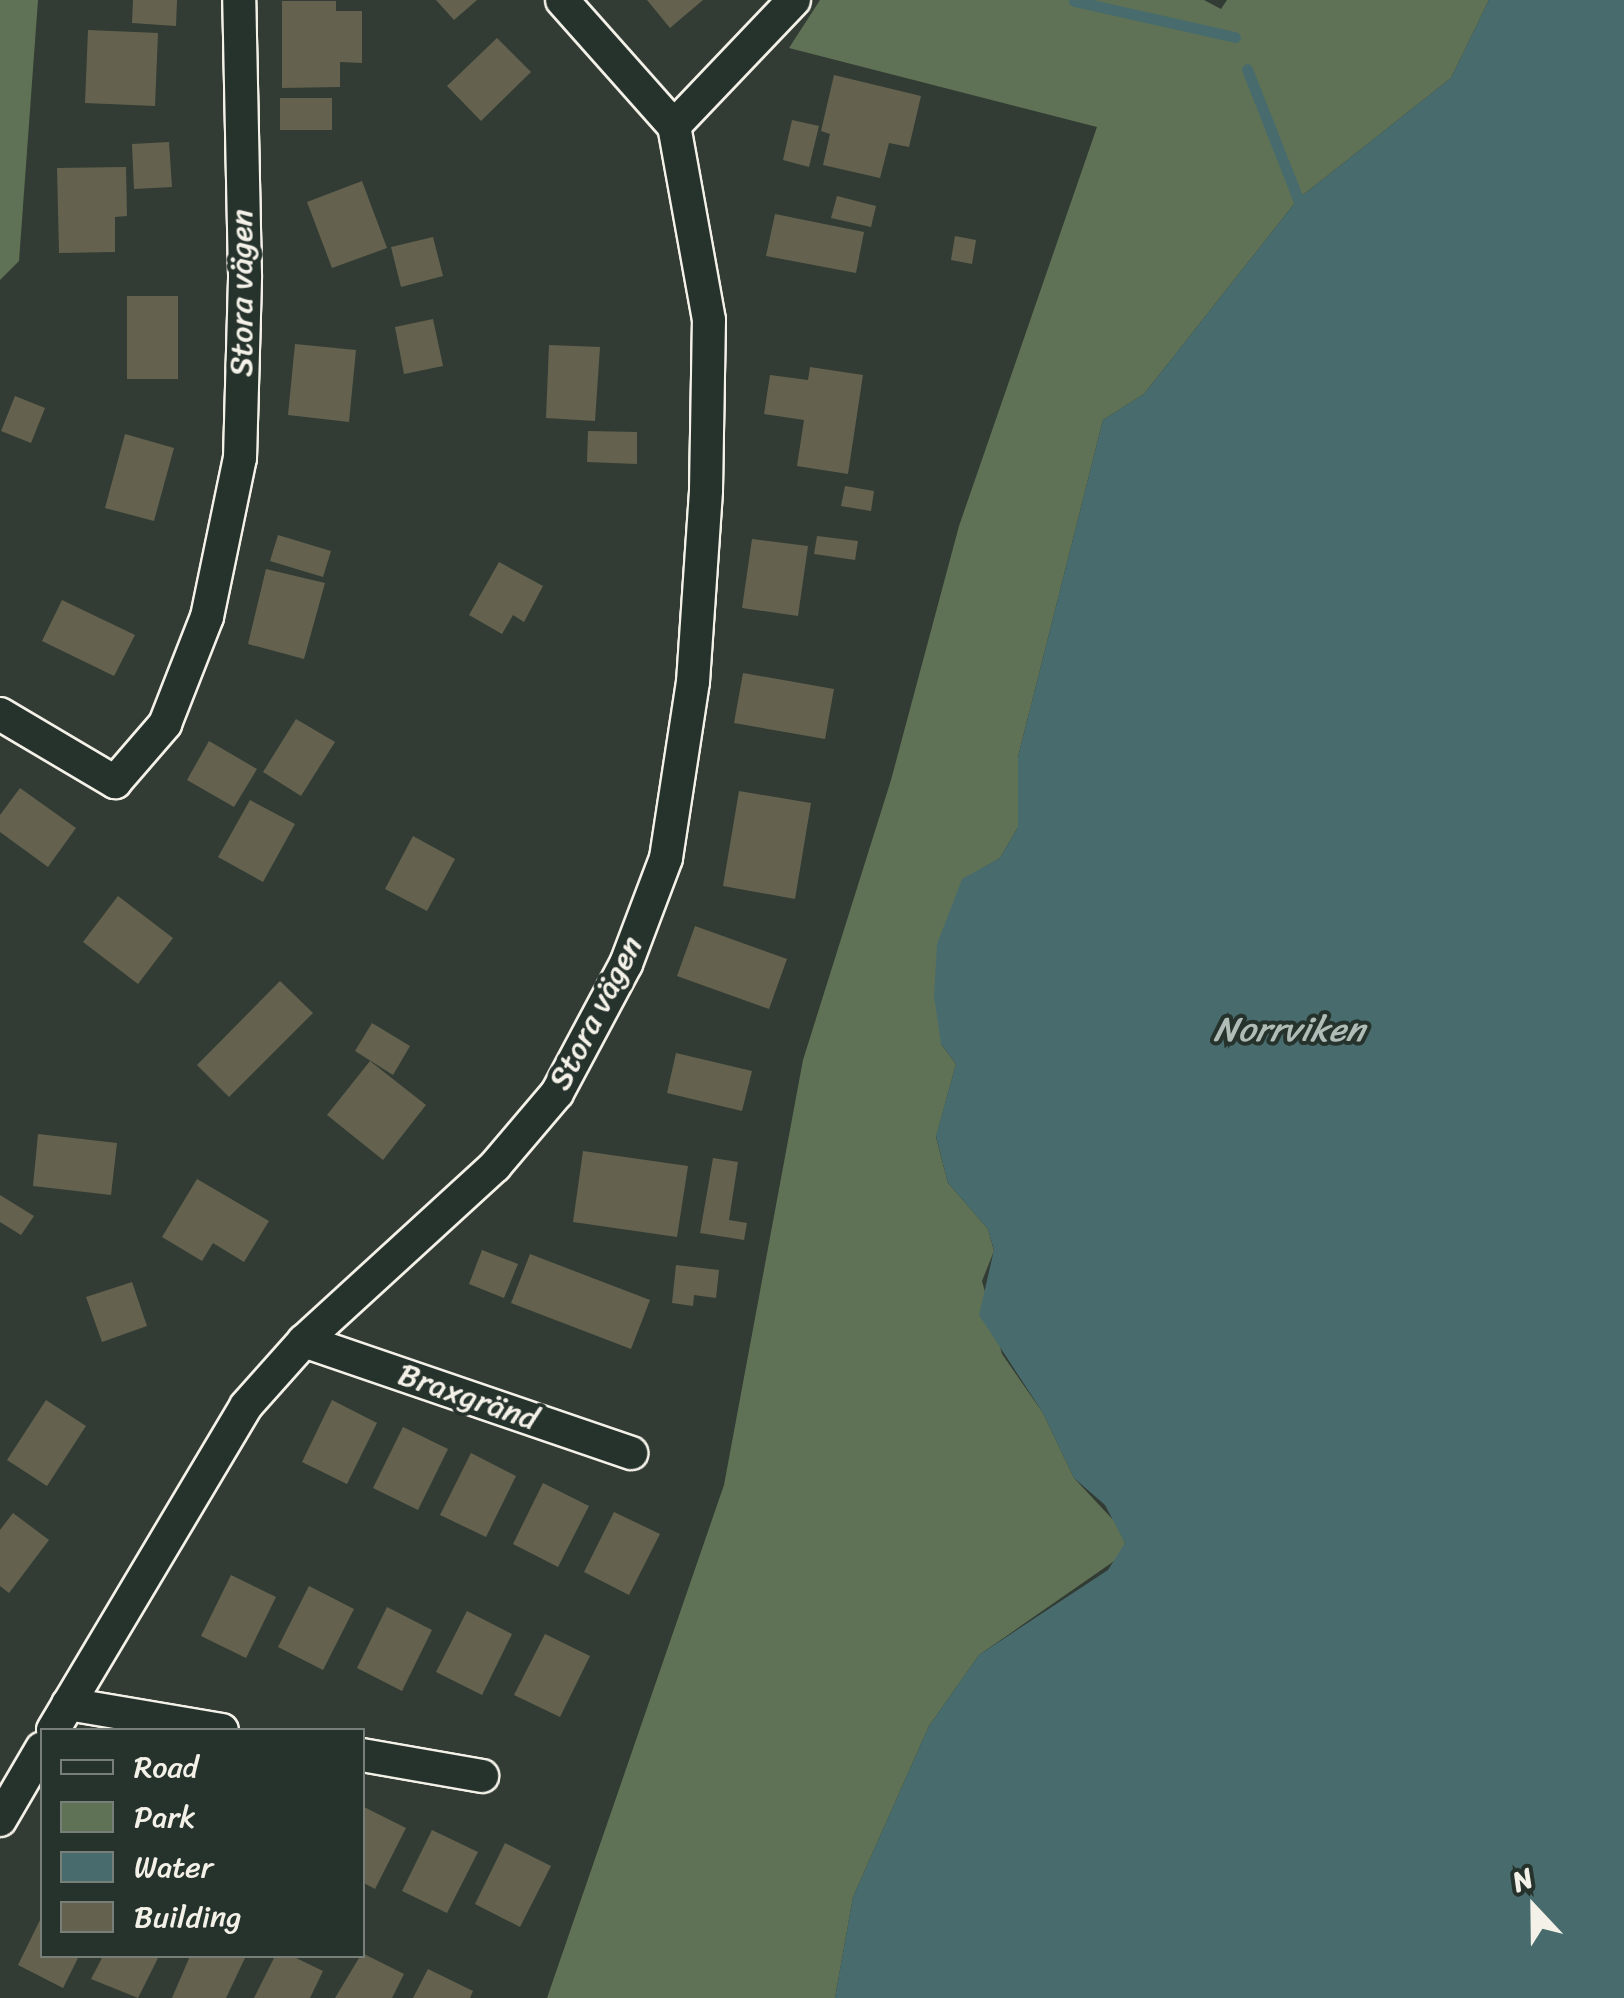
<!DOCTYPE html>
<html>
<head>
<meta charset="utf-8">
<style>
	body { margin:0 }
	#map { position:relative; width:1624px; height:1998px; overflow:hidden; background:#323c34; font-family:Sriracha,sans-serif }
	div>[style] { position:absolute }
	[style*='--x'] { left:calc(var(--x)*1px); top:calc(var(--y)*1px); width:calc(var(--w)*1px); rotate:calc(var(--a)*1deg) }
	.green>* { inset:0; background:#607255 }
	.water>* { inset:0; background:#486c6d }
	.stream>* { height:11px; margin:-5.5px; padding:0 5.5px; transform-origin:5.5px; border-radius:5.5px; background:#486c6d }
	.building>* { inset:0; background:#64624e }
	.roads { filter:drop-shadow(2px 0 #f4f1e8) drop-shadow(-2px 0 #f4f1e8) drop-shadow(0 2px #f4f1e8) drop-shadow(0 -2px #f4f1e8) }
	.minor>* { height:32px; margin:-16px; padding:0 16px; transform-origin:16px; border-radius:16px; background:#26332d }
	span { translate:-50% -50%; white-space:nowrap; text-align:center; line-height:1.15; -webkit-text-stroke:8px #26332d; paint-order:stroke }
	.street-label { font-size:32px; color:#f4f1e8 }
	.water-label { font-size:35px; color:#afbcb7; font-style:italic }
	.legend { position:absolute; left:40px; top:1728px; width:325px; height:230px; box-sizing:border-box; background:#26332d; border:2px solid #787f78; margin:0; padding:12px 18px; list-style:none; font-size:30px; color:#f4f1e8 }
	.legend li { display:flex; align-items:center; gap:20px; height:50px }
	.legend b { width:50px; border:2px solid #787f78 }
	.north { position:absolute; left:1484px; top:1858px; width:100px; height:100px; -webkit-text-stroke:8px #26332d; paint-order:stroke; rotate:338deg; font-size:28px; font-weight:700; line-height:40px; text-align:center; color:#f4f1e8 }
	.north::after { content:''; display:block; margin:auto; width:35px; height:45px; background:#f4f1e8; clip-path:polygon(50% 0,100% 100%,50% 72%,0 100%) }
</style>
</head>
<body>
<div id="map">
	<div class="green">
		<div style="clip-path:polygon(0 0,38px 0,19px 261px,0 280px)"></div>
		<div style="clip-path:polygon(820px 0,1204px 0,1221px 9px,1227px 0,1489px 0,1451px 78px,1298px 199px,1144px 394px,1103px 420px,1018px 757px,1018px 827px,1000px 858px,962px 880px,941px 1044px,956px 1064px,936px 1137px,948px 1183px,988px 1229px,994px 1251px,982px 1281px,1002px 1354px,1043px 1413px,1074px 1478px,1116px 1523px,1125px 1543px,1120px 1557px,979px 1655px,929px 1726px,853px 1897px,835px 1998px,547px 1998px,724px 1485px,803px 1060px,891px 780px,959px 526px,1097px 127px,789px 48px)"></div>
	</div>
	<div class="water">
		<div style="clip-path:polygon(1489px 0,1624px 0,1624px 1998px,835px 1998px,853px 1897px,929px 1726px,979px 1655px,1108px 1570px,1125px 1543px,1105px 1505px,1074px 1478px,1043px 1413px,979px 1315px,994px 1250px,988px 1229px,948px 1183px,936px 1136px,956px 1064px,941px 1044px,934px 996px,937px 944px,962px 879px,1000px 858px,1018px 827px,1018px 757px,1103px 420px,1144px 394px,1298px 199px,1451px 78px)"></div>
	</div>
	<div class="stream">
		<div style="--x:1074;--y:1;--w:165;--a:12.6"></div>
		<div style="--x:1247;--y:69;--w:140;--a:68.6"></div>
	</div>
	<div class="building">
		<div style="clip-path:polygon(133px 0,177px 0,176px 26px,132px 23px)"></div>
		<div style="clip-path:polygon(436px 0,477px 0,454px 20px)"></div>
		<div style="clip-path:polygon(647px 0,703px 0,670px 28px)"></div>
		<div style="clip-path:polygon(282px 1px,336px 1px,336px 11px,362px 11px,362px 63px,340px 62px,340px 87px,282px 88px)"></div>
		<div style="clip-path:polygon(88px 30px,158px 33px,155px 106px,85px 103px)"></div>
		<div style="clip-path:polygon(497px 38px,531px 72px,481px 121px,447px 86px)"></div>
		<div style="clip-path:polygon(834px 75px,921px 96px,909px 147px,889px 143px,880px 178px,823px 165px,830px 134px,821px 131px)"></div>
		<div style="clip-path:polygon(280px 98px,332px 98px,332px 130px,280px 130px)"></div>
		<div style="clip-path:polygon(792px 120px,819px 126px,809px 167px,783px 160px)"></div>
		<div style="clip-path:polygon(169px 142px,172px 187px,134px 189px,132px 144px)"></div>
		<div style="clip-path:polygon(126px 167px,127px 216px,115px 217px,115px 252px,59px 253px,57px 168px)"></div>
		<div style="clip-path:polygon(362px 181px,387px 248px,332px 268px,307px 202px)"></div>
		<div style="clip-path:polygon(837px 196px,876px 206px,871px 227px,831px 218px)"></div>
		<div style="clip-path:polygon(775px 214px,864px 232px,856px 273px,766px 256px)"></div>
		<div style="clip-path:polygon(955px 236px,976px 240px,972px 264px,951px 260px)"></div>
		<div style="clip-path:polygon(433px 237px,443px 276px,401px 287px,391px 247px)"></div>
		<div style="clip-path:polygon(127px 296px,178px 296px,178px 379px,127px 379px)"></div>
		<div style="clip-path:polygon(433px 319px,443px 366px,404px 374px,395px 327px)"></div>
		<div style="clip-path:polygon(295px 344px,356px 350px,349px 422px,288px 415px)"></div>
		<div style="clip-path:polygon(549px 345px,600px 347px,595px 421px,546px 418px)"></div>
		<div style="clip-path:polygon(810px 367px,863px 375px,848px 474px,797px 466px,804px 420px,764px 414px,770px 375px,808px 380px)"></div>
		<div style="clip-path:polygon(15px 396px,45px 408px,31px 443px,1px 431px)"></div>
		<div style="clip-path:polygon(588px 431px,637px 432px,637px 464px,587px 462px)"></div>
		<div style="clip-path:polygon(125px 434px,174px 448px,154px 521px,105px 508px)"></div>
		<div style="clip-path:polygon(845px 486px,874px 491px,871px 511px,841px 506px)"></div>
		<div style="clip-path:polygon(278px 535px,331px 551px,323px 577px,270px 561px)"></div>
		<div style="clip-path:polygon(817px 536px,858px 541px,855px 560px,814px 554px)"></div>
		<div style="clip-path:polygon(752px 539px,808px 546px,798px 616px,742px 608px)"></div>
		<div style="clip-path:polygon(499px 562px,543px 586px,524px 622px,513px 615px,502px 634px,469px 615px)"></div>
		<div style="clip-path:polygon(266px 569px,325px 583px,304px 659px,248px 644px)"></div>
		<div style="clip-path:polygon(62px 600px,135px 635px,114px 676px,42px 641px)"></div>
		<div style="clip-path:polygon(743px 673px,834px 689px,825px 739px,734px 723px)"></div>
		<div style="clip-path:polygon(296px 719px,335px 742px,301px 796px,263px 772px)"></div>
		<div style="clip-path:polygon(209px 741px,257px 769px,234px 807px,187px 780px)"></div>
		<div style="clip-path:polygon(20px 788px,76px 828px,48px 867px,0 832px,0 815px)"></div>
		<div style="clip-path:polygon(739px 791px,811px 803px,795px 899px,723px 886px)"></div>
		<div style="clip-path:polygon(250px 800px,295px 824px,263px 882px,218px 857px)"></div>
		<div style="clip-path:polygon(413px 836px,455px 859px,427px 911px,385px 889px)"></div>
		<div style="clip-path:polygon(118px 896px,173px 938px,138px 984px,83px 942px)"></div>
		<div style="clip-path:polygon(695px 926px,787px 959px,769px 1009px,677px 976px)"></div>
		<div style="clip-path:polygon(280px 981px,313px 1013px,229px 1097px,197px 1065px)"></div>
		<div style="clip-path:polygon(372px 1023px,410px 1046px,393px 1075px,355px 1051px)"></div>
		<div style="clip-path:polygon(676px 1053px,752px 1071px,742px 1111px,667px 1093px)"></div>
		<div style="clip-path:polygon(370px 1061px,426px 1105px,383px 1160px,327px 1115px)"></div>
		<div style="clip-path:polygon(38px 1134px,117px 1143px,111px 1195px,33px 1186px)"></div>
		<div style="clip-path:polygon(583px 1151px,688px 1166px,677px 1237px,573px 1222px)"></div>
		<div style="clip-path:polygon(713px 1158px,738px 1162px,729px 1220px,747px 1223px,744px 1240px,700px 1233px)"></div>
		<div style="clip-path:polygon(197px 1179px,269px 1221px,244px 1262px,213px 1243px,202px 1261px,162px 1237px)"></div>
		<div style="clip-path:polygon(0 1195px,34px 1216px,21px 1235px,0 1222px)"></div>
		<div style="clip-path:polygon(482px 1250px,518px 1264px,504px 1298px,469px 1284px)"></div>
		<div style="clip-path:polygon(530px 1254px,650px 1300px,631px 1349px,511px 1303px)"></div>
		<div style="clip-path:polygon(676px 1265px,719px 1270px,716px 1298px,694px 1295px,693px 1306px,672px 1303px)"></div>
		<div style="clip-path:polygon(132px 1282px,147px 1326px,102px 1342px,86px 1297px)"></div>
		<div style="clip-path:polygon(46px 1400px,86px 1426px,47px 1486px,7px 1460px)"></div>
		<div style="clip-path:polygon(332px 1400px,377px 1423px,347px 1484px,302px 1462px)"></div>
		<div style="clip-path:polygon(403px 1427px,448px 1449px,418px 1510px,373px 1488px)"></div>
		<div style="clip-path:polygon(471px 1453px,516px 1476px,486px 1537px,440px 1515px)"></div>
		<div style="clip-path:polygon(543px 1483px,589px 1506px,558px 1567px,513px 1544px)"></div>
		<div style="clip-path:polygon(614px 1512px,660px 1534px,629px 1595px,584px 1572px)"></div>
		<div style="clip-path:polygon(13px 1513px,49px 1540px,9px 1593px,0 1586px,0 1530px)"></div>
		<div style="clip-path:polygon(231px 1575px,276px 1597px,246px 1658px,201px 1636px)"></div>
		<div style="clip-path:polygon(309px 1586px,354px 1609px,323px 1670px,278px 1647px)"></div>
		<div style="clip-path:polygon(387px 1607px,432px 1630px,402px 1691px,357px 1668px)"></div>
		<div style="clip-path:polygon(467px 1611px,512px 1634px,482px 1695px,436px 1672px)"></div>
		<div style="clip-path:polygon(545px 1634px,590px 1656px,560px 1717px,514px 1695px)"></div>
		<div style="clip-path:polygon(362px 1806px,406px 1828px,375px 1889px,362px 1882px)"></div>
		<div style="clip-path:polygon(432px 1830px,478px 1852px,447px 1913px,402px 1891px)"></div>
		<div style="clip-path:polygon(505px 1843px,551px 1866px,520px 1927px,475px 1904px)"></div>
		<div style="clip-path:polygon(42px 1916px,42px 1956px,79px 1956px,63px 1988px,18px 1965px)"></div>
		<div style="clip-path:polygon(362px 1953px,404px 1974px,392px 1998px,335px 1998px)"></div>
		<div style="clip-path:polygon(103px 1956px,159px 1956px,138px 1998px,91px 1979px)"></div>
		<div style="clip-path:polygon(190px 1956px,240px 1956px,245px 1958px,226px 1998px,172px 1998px)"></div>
		<div style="clip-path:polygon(275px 1956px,292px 1956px,323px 1971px,310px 1998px,254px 1998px)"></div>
		<div style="clip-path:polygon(428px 1969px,473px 1991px,470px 1998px,413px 1998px)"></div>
	</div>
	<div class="roads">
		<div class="minor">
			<div style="--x:562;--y:0;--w:169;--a:48.4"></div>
			<div style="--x:0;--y:714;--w:134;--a:30.6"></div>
			<div style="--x:115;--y:782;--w:77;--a:-49.2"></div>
			<div style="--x:165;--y:724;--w:115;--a:-68.6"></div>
			<div style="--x:207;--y:617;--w:162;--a:-78.3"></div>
			<div style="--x:240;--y:458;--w:183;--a:-88.4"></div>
			<div style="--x:245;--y:275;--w:275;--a:-91.2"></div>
			<div style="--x:304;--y:1341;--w:346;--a:18.9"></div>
			<div style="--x:68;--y:1704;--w:156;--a:9.6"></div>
			<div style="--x:53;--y:1730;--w:377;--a:-59.2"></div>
			<div style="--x:246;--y:1406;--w:87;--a:-48.3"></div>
			<div style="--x:304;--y:1341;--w:259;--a:-42.5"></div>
			<div style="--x:495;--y:1166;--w:96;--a:-49.7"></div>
			<div style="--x:557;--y:1093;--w:146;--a:-61.9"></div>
			<div style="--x:626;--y:964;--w:113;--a:-69.3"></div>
			<div style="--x:666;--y:858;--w:178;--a:-81.3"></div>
			<div style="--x:693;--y:682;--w:192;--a:-86.1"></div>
			<div style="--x:706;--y:490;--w:170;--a:-89"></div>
			<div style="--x:709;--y:320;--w:197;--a:-100.2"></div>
			<div style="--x:674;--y:126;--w:174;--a:-46.4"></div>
			<div style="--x:362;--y:1755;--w:122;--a:9.9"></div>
			<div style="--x:0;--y:1820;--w:83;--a:-59.7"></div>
		</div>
	</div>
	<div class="street-label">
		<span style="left:242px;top:293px;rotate:-90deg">Stora vägen</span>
		<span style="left:596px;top:1013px;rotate:-63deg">Stora vägen</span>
		<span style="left:468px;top:1397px;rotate:19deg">Braxgränd</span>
	</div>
	<div class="water-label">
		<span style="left:1289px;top:1029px">Norrviken</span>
	</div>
	<ul class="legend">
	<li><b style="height:12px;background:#26332d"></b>Road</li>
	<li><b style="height:28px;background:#607255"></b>Park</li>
	<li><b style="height:28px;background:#486c6d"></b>Water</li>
	<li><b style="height:28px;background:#64624e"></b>Building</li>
	</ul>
	<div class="north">N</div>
</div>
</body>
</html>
